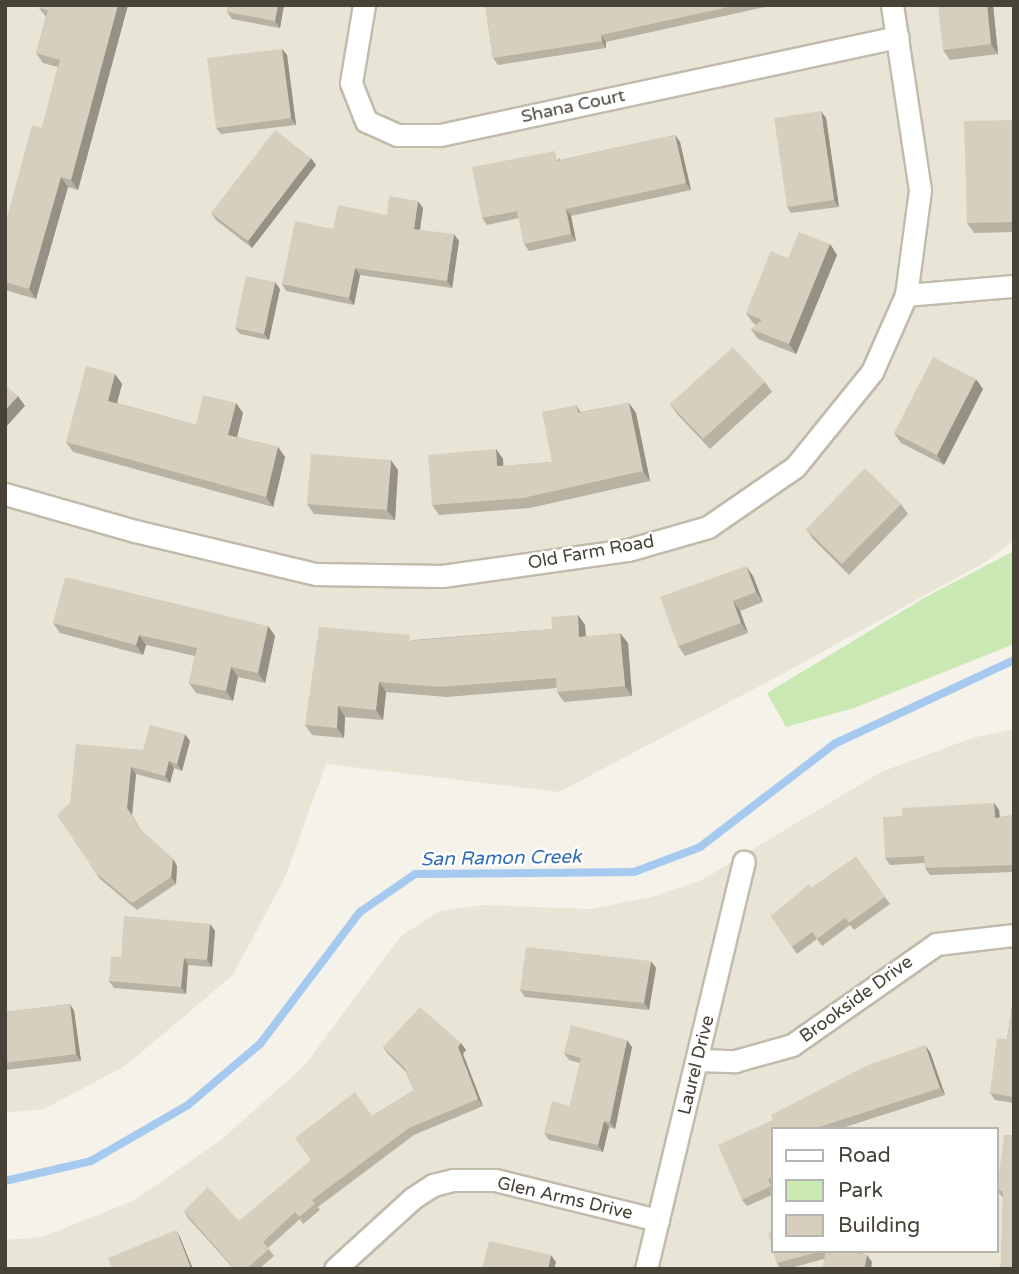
<!DOCTYPE html>
<html>
<head>
<meta charset="utf-8">
<style>
	body { margin:0 }
	#map { position:relative; width:1019px; height:1274px; overflow:hidden; background:#f4f2e9; font-family:"Varela Round",sans-serif }
	div>[style] { position:absolute }
	[style*='--x'] { left:calc(var(--x)*1px); top:calc(var(--y)*1px); width:calc(var(--w)*1px); rotate:calc(var(--a)*1deg) }
	.residential>* { inset:0; background:#e8e5d7 }
	.green>* { inset:0; background:#c9e8b2 }
	.stream>* { height:8px; margin:-4px; padding:0 4px; transform-origin:4px; border-radius:4px; background:#a6c9f0 }
	.roads { filter:drop-shadow(2px 0 #c0bbab) drop-shadow(-2px 0 #c0bbab) drop-shadow(0 2px #c0bbab) drop-shadow(0 -2px #c0bbab) }
	.street>* { height:21px; margin:-10.5px; padding:0 10.5px; transform-origin:10.5px; border-radius:10.5px; background:#fff }
	.wall>* { inset:0; background:#b8b2a3 }
	.shaded-wall>* { inset:0; background:#969185 }
	.building>* { inset:0; background:#d6cfbe }
	span { translate:-50% -50%; white-space:nowrap; text-align:center; line-height:1.15; -webkit-text-stroke:5px #fff; paint-order:stroke }
	.street-label { font-size:18px; color:#484337 }
	.water-label { font-size:19px; color:#316db3; font-style:italic }
	.frame { position:absolute; inset:0; border:7px solid #484337; pointer-events:none }
	.legend { position:absolute; left:771px; top:1127px; width:228px; height:126px; box-sizing:border-box; background:#fff; border:2px solid #b6b4af; margin:0; padding:9px 12px; list-style:none; font-size:21px; color:#484337 }
	.legend li { display:flex; align-items:center; gap:14px; height:35px }
	.legend b { width:35px; border:2px solid #b6b4af }
</style>
</head>
<body>
<div id="map">
	<div class="residential">
		<div style="clip-path:polygon(5px 5px,1014px 5px,1014px 540px,987px 561px,773px 679px,559px 792px,326px 764px,286px 875px,233px 975px,125px 1066px,44px 1109px,5px 1113px)"></div>
		<div style="clip-path:polygon(evenodd,1014px 729px,1014px 1269px,5px 1269px,5px 1240px,42px 1237px,133px 1201px,221px 1140px,305px 1065px,401px 936px,440px 911px,484px 905px,590px 909px,651px 897px,702px 880px,881px 772px,972px 738px,1014px 729px,772px 1129px,996px 1129px,996px 1251px,772px 1251px,772px 1129px)"></div>
	</div>
	<div class="green">
		<div style="clip-path:polygon(1014px 551px,1014px 644px,854px 708px,786px 727px,767px 693px,926px 597px)"></div>
	</div>
	<div class="stream">
		<div style="--x:5;--y:1181;--w:88;--a:-13.1"></div>
		<div style="--x:91;--y:1161;--w:112;--a:-30"></div>
		<div style="--x:188;--y:1105;--w:94;--a:-40.3"></div>
		<div style="--x:260;--y:1044;--w:166;--a:-52.9"></div>
		<div style="--x:360;--y:912;--w:67;--a:-34.6"></div>
		<div style="--x:415;--y:874;--w:219;--a:-0.5"></div>
		<div style="--x:634;--y:872;--w:71;--a:-20.7"></div>
		<div style="--x:700;--y:847;--w:169;--a:-37.5"></div>
		<div style="--x:834;--y:744;--w:199;--a:-25"></div>
	</div>
	<div class="roads">
		<div class="street">
			<div style="--x:364;--y:5;--w:79;--a:99.5"></div>
			<div style="--x:351;--y:83;--w:41;--a:68.5"></div>
			<div style="--x:366;--y:121;--w:34;--a:24"></div>
			<div style="--x:397;--y:135;--w:43;--a:0"></div>
			<div style="--x:440;--y:135;--w:468;--a:-12.1"></div>
			<div style="--x:906;--y:295;--w:108;--a:-4.8"></div>
			<div style="--x:5;--y:494;--w:135;--a:15.9"></div>
			<div style="--x:135;--y:531;--w:186;--a:13.4"></div>
			<div style="--x:316;--y:574;--w:126;--a:0.9"></div>
			<div style="--x:442;--y:576;--w:188;--a:-8"></div>
			<div style="--x:628;--y:550;--w:83;--a:-16"></div>
			<div style="--x:708;--y:527;--w:106;--a:-34.6"></div>
			<div style="--x:795;--y:467;--w:122;--a:-51"></div>
			<div style="--x:872;--y:372;--w:84;--a:-66.2"></div>
			<div style="--x:906;--y:295;--w:106;--a:-82.4"></div>
			<div style="--x:920;--y:190;--w:187;--a:-98.6"></div>
			<div style="--x:697;--y:1060;--w:38;--a:2"></div>
			<div style="--x:735;--y:1061;--w:59;--a:-15.7"></div>
			<div style="--x:792;--y:1045;--w:176;--a:-35"></div>
			<div style="--x:936;--y:944;--w:79;--a:-6.6"></div>
			<div style="--x:335;--y:1269;--w:105;--a:-42.3"></div>
			<div style="--x:413;--y:1198;--w:24;--a:-33"></div>
			<div style="--x:433;--y:1185;--w:21;--a:-14"></div>
			<div style="--x:453;--y:1180;--w:42;--a:0"></div>
			<div style="--x:495;--y:1180;--w:168;--a:13.8"></div>
			<div style="--x:646;--y:1269;--w:419;--a:-76.5"></div>
		</div>
	</div>
	<div class="wall">
		<div style="clip-path:polygon(40px 5px,128px 5px,78px 190px,68px 187px,36px 299px,5px 290px,5px 225px,42px 128px,58px 67px,43px 63px,36px 53px,46px 17px,39px 8px)"></div>
		<div style="clip-path:polygon(228px 5px,284px 5px,280px 28px,232px 19px,227px 12px)"></div>
		<div style="clip-path:polygon(485px 5px,774px 5px,606px 42px,606px 48px,498px 65px,493px 58px)"></div>
		<div style="clip-path:polygon(993px 5px,998px 54px,950px 60px,943px 50px)"></div>
		<div style="clip-path:polygon(282px 49px,287px 55px,296px 125px,221px 134px,216px 128px)"></div>
		<div style="clip-path:polygon(826px 118px,839px 207px,791px 213px,787px 207px)"></div>
		<div style="clip-path:polygon(1013px 120px,1014px 232px,974px 233px,967px 223px)"></div>
		<div style="clip-path:polygon(675px 135px,680px 142px,691px 190px,571px 216px,576px 241px,529px 251px,524px 244px,519px 218px,487px 225px,482px 218px,560px 158px,560px 160px)"></div>
		<div style="clip-path:polygon(316px 165px,252px 248px,216px 220px,211px 213px)"></div>
		<div style="clip-path:polygon(423px 208px,420px 230px,459px 241px,452px 288px,360px 275px,354px 305px,286px 291px,282px 284px,333px 229px,387px 215px)"></div>
		<div style="clip-path:polygon(830px 244px,837px 255px,796px 354px,758px 339px,751px 329px,756px 325px,753px 323px,746px 313px,788px 258px)"></div>
		<div style="clip-path:polygon(280px 289px,269px 340px,240px 334px,235px 328px)"></div>
		<div style="clip-path:polygon(115px 374px,122px 384px,117px 403px,196px 425px,236px 403px,243px 413px,237px 437px,278px 447px,285px 457px,273px 507px,73px 452px,66px 442px)"></div>
		<div style="clip-path:polygon(765px 382px,772px 392px,710px 449px,677px 414px,670px 404px)"></div>
		<div style="clip-path:polygon(983px 389px,944px 465px,901px 443px,894px 433px)"></div>
		<div style="clip-path:polygon(629px 403px,636px 413px,650px 481px,530px 508px,439px 515px,432px 505px,496px 449px,503px 459px,503px 466px,552px 462px,576px 405px,581px 412px)"></div>
		<div style="clip-path:polygon(398px 470px,395px 520px,314px 514px,307px 504px)"></div>
		<div style="clip-path:polygon(901px 504px,908px 514px,849px 575px,813px 539px,806px 529px)"></div>
		<div style="clip-path:polygon(753px 576px,763px 602px,740px 611px,748px 633px,685px 656px,678px 646px)"></div>
		<div style="clip-path:polygon(578px 615px,585px 625px,586px 636px,628px 643px,632px 696px,564px 702px,557px 692px,557px 688px,447px 697px,386px 692px,383px 720px,345px 717px,344px 738px,312px 735px,305px 725px,413px 640px,552px 629px)"></div>
		<div style="clip-path:polygon(53px 623px,268px 626px,275px 636px,265px 683px,238px 677px,233px 701px,196px 693px,189px 683px,195px 656px,146px 645px,143px 655px,60px 633px)"></div>
		<div style="clip-path:polygon(190px 741px,182px 771px,174px 768px,170px 783px,136px 774px,132px 815px,141px 830px,173px 859px,177px 866px,176px 884px,137px 910px,100px 879px,95px 872px,70px 803px,143px 750px)"></div>
		<div style="clip-path:polygon(994px 803px,999px 810px,1000px 817px,1014px 815px,1014px 872px,930px 875px,925px 868px,925px 863px,890px 865px,885px 858px,902px 816px)"></div>
		<div style="clip-path:polygon(856px 857px,890px 904px,854px 930px,850px 925px,822px 946px,817px 939px,797px 954px,771px 916px)"></div>
		<div style="clip-path:polygon(210px 924px,215px 931px,212px 967px,188px 965px,186px 994px,114px 988px,109px 981px,121px 957px)"></div>
		<div style="clip-path:polygon(656px 968px,649px 1010px,525px 997px,520px 990px)"></div>
		<div style="clip-path:polygon(1014px 993px,1014px 1103px,995px 1100px,990px 1093px,1007px 1039px)"></div>
		<div style="clip-path:polygon(70px 1004px,74px 1011px,81px 1061px,5px 1070px,5px 1012px)"></div>
		<div style="clip-path:polygon(461px 1043px,466px 1050px,463px 1054px,483px 1106px,414px 1135px,318px 1207px,320px 1210px,303px 1224px,300px 1219px,268px 1248px,274px 1256px,259px 1269px,234px 1269px,188px 1218px,184px 1211px,239px 1221px,372px 1116px,414px 1090px,406px 1072px,388px 1054px,383px 1047px)"></div>
		<div style="clip-path:polygon(632px 1047px,615px 1129px,609px 1127px,603px 1152px,549px 1140px,544px 1133px,570px 1106px,580px 1063px,569px 1060px,564px 1053px)"></div>
		<div style="clip-path:polygon(930px 1052px,945px 1095px,839px 1129px,772px 1129px,772px 1195px,747px 1206px,742px 1200px,773px 1120px)"></div>
		<div style="clip-path:polygon(1014px 1135px,1001px 1261px,1003px 1197px,1002px 1197px,997px 1190px)"></div>
		<div style="clip-path:polygon(773px 1251px,864px 1251px,863px 1254px,867px 1255px,872px 1262px,824px 1259px,787px 1269px,781px 1269px,777px 1263px)"></div>
	</div>
	<div class="shaded-wall">
		<div style="clip-path:polygon(118px 5px,128px 5px,78px 190px,71px 180px)"></div>
		<div style="clip-path:polygon(278px 5px,284px 5px,280px 28px,275px 21px)"></div>
		<div style="clip-path:polygon(987px 5px,993px 5px,998px 54px,991px 44px)"></div>
		<div style="clip-path:polygon(601px 35px,606px 42px,606px 48px,602px 41px)"></div>
		<div style="clip-path:polygon(282px 49px,287px 55px,296px 125px,291px 118px)"></div>
		<div style="clip-path:polygon(821px 111px,826px 118px,839px 207px,834px 200px)"></div>
		<div style="clip-path:polygon(675px 135px,680px 142px,691px 190px,686px 183px)"></div>
		<div style="clip-path:polygon(311px 158px,316px 165px,252px 248px,248px 241px)"></div>
		<div style="clip-path:polygon(61px 177px,68px 187px,36px 299px,29px 289px)"></div>
		<div style="clip-path:polygon(418px 201px,423px 208px,419px 236px,414px 229px)"></div>
		<div style="clip-path:polygon(566px 209px,571px 216px,576px 241px,571px 234px)"></div>
		<div style="clip-path:polygon(454px 234px,459px 241px,452px 288px,447px 281px)"></div>
		<div style="clip-path:polygon(830px 244px,837px 255px,796px 354px,789px 344px)"></div>
		<div style="clip-path:polygon(355px 268px,360px 275px,354px 305px,349px 298px)"></div>
		<div style="clip-path:polygon(275px 282px,280px 289px,269px 340px,264px 334px)"></div>
		<div style="clip-path:polygon(115px 374px,122px 384px,115px 411px,108px 401px)"></div>
		<div style="clip-path:polygon(976px 379px,983px 389px,944px 465px,937px 455px)"></div>
		<div style="clip-path:polygon(18px 396px,25px 406px,5px 428px,5px 410px)"></div>
		<div style="clip-path:polygon(236px 403px,243px 413px,235px 445px,228px 435px)"></div>
		<div style="clip-path:polygon(629px 403px,636px 413px,650px 481px,643px 471px)"></div>
		<div style="clip-path:polygon(278px 447px,285px 457px,273px 507px,266px 497px)"></div>
		<div style="clip-path:polygon(496px 449px,503px 459px,504px 476px,497px 466px)"></div>
		<div style="clip-path:polygon(391px 460px,398px 470px,395px 520px,387px 510px)"></div>
		<div style="clip-path:polygon(746px 566px,753px 576px,763px 602px,756px 592px)"></div>
		<div style="clip-path:polygon(733px 601px,740px 611px,748px 633px,741px 623px)"></div>
		<div style="clip-path:polygon(578px 615px,585px 625px,586px 647px,579px 637px)"></div>
		<div style="clip-path:polygon(268px 626px,275px 636px,265px 683px,258px 673px)"></div>
		<div style="clip-path:polygon(620px 633px,628px 643px,632px 696px,625px 686px)"></div>
		<div style="clip-path:polygon(139px 635px,146px 645px,143px 655px,136px 645px)"></div>
		<div style="clip-path:polygon(231px 667px,238px 677px,233px 701px,226px 691px)"></div>
		<div style="clip-path:polygon(379px 682px,386px 692px,383px 720px,376px 710px)"></div>
		<div style="clip-path:polygon(338px 706px,345px 717px,344px 738px,337px 728px)"></div>
		<div style="clip-path:polygon(185px 734px,190px 741px,182px 771px,177px 764px)"></div>
		<div style="clip-path:polygon(169px 761px,174px 768px,170px 783px,165px 776px)"></div>
		<div style="clip-path:polygon(131px 767px,136px 774px,132px 815px,127px 808px)"></div>
		<div style="clip-path:polygon(994px 803px,999px 810px,1000px 825px,995px 818px)"></div>
		<div style="clip-path:polygon(173px 859px,177px 866px,176px 884px,171px 877px)"></div>
		<div style="clip-path:polygon(210px 924px,215px 931px,212px 967px,207px 960px)"></div>
		<div style="clip-path:polygon(184px 958px,188px 965px,186px 994px,181px 987px)"></div>
		<div style="clip-path:polygon(651px 961px,656px 968px,649px 1010px,644px 1003px)"></div>
		<div style="clip-path:polygon(70px 1004px,74px 1011px,81px 1061px,76px 1054px)"></div>
		<div style="clip-path:polygon(627px 1040px,632px 1047px,615px 1129px,610px 1122px)"></div>
		<div style="clip-path:polygon(461px 1043px,466px 1050px,463px 1054px,483px 1106px,478px 1099px,458px 1047px)"></div>
		<div style="clip-path:polygon(925px 1045px,930px 1052px,945px 1095px,940px 1088px)"></div>
		<div style="clip-path:polygon(604px 1121px,609px 1127px,603px 1152px,598px 1145px)"></div>
		<div style="clip-path:polygon(176px 1230px,180px 1237px,193px 1269px,191px 1269px)"></div>
		<div style="clip-path:polygon(551px 1255px,556px 1262px,554px 1269px,548px 1269px)"></div>
		<div style="clip-path:polygon(867px 1255px,872px 1262px,871px 1269px,864px 1269px)"></div>
	</div>
	<div class="building">
		<div style="clip-path:polygon(40px 5px,118px 5px,71px 180px,61px 177px,29px 289px,5px 282px,5px 225px,32px 125px,42px 128px,60px 60px,36px 53px,48px 10px,39px 8px)"></div>
		<div style="clip-path:polygon(228px 5px,278px 5px,275px 21px,227px 12px)"></div>
		<div style="clip-path:polygon(485px 5px,738px 5px,601px 35px,602px 41px,493px 58px)"></div>
		<div style="clip-path:polygon(938px 5px,987px 5px,991px 44px,943px 50px)"></div>
		<div style="clip-path:polygon(282px 49px,291px 118px,216px 128px,207px 58px)"></div>
		<div style="clip-path:polygon(821px 111px,834px 200px,787px 207px,774px 118px)"></div>
		<div style="clip-path:polygon(1013px 120px,1014px 222px,967px 223px,964px 121px)"></div>
		<div style="clip-path:polygon(275px 130px,311px 158px,248px 241px,211px 213px)"></div>
		<div style="clip-path:polygon(675px 135px,686px 183px,566px 209px,571px 234px,524px 244px,517px 211px,482px 218px,472px 167px,555px 151px,557px 161px)"></div>
		<div style="clip-path:polygon(389px 196px,418px 201px,414px 229px,454px 234px,447px 281px,355px 268px,349px 298px,282px 284px,295px 221px,333px 229px,338px 205px,387px 215px)"></div>
		<div style="clip-path:polygon(799px 232px,830px 244px,789px 344px,751px 329px,762px 320px,746px 313px,771px 251px,788px 258px)"></div>
		<div style="clip-path:polygon(246px 276px,275px 282px,264px 334px,235px 328px)"></div>
		<div style="clip-path:polygon(733px 347px,765px 382px,703px 439px,670px 404px)"></div>
		<div style="clip-path:polygon(933px 357px,976px 379px,937px 455px,894px 433px)"></div>
		<div style="clip-path:polygon(86px 366px,115px 374px,108px 401px,196px 425px,203px 395px,236px 403px,228px 435px,278px 447px,266px 497px,66px 442px)"></div>
		<div style="clip-path:polygon(5px 385px,18px 396px,5px 410px)"></div>
		<div style="clip-path:polygon(629px 403px,643px 471px,523px 498px,432px 505px,428px 455px,496px 449px,497px 466px,552px 462px,542px 412px,576px 405px,578px 413px)"></div>
		<div style="clip-path:polygon(311px 454px,391px 460px,387px 510px,307px 504px)"></div>
		<div style="clip-path:polygon(865px 468px,901px 504px,842px 564px,806px 529px)"></div>
		<div style="clip-path:polygon(746px 566px,756px 592px,733px 601px,741px 623px,678px 646px,660px 597px)"></div>
		<div style="clip-path:polygon(65px 577px,268px 626px,258px 673px,231px 667px,226px 691px,189px 683px,197px 648px,139px 635px,136px 645px,53px 623px)"></div>
		<div style="clip-path:polygon(578px 615px,579px 637px,620px 633px,625px 686px,557px 692px,556px 678px,440px 687px,379px 682px,376px 710px,338px 706px,337px 728px,305px 725px,319px 627px,410px 635px,410px 641px,552px 629px,551px 617px)"></div>
		<div style="clip-path:polygon(150px 725px,185px 734px,177px 764px,169px 761px,165px 776px,131px 767px,127px 808px,140px 829px,173px 859px,171px 877px,132px 903px,95px 872px,57px 815px,70px 803px,76px 744px,143px 750px)"></div>
		<div style="clip-path:polygon(994px 803px,995px 818px,1014px 815px,1014px 865px,925px 868px,924px 856px,885px 858px,883px 817px,902px 816px,902px 808px)"></div>
		<div style="clip-path:polygon(856px 857px,885px 897px,849px 923px,845px 918px,817px 939px,812px 932px,792px 947px,771px 916px,809px 884px,811px 888px)"></div>
		<div style="clip-path:polygon(124px 916px,210px 924px,207px 960px,184px 958px,181px 987px,109px 981px,111px 956px,121px 957px)"></div>
		<div style="clip-path:polygon(526px 947px,651px 961px,644px 1003px,520px 990px)"></div>
		<div style="clip-path:polygon(1014px 993px,1014px 1097px,990px 1093px,997px 1038px,1007px 1039px)"></div>
		<div style="clip-path:polygon(70px 1004px,76px 1054px,5px 1063px,5px 1012px)"></div>
		<div style="clip-path:polygon(420px 1007px,461px 1043px,458px 1047px,478px 1099px,409px 1128px,312px 1200px,315px 1204px,299px 1217px,295px 1212px,263px 1242px,269px 1249px,246px 1269px,235px 1269px,184px 1211px,208px 1187px,239px 1221px,311px 1160px,295px 1138px,355px 1092px,372px 1116px,414px 1090px,405px 1068px,383px 1047px)"></div>
		<div style="clip-path:polygon(571px 1025px,627px 1040px,610px 1122px,604px 1121px,598px 1145px,544px 1133px,552px 1101px,570px 1106px,581px 1058px,564px 1053px)"></div>
		<div style="clip-path:polygon(925px 1045px,940px 1088px,813px 1129px,772px 1129px,772px 1177px,768px 1179px,771px 1186px,742px 1200px,718px 1145px,773px 1120px,771px 1115px,866px 1066px)"></div>
		<div style="clip-path:polygon(1004px 1135px,1014px 1135px,1014px 1269px,999px 1269px,1001px 1261px,1003px 1191px,997px 1190px)"></div>
		<div style="clip-path:polygon(176px 1230px,191px 1269px,112px 1269px,108px 1258px)"></div>
		<div style="clip-path:polygon(772px 1232px,772px 1247px,768px 1233px)"></div>
		<div style="clip-path:polygon(489px 1241px,551px 1255px,548px 1269px,482px 1269px)"></div>
		<div style="clip-path:polygon(773px 1251px,822px 1251px,777px 1263px)"></div>
		<div style="clip-path:polygon(826px 1251px,857px 1251px,857px 1253px,867px 1255px,864px 1269px,822px 1269px)"></div>
	</div>
	<div class="street-label">
		<span style="left:573px;top:106px;rotate:-12deg">Shana Court</span>
		<span style="left:591px;top:552px;rotate:-10deg">Old Farm Road</span>
		<span style="left:856px;top:999px;rotate:-36deg">Brookside Drive</span>
		<span style="left:696px;top:1065px;rotate:-76deg">Laurel Drive</span>
		<span style="left:565px;top:1198px;rotate:13deg">Glen Arms Drive</span>
	</div>
	<div class="water-label">
		<span style="left:501px;top:859px;rotate:-1deg">San Ramon Creek</span>
	</div>
	<div class="frame"></div>
	<ul class="legend">
	<li><b style="height:9px;background:#fff"></b>Road</li>
	<li><b style="height:19px;background:#c9e8b2"></b>Park</li>
	<li><b style="height:19px;background:#d6cfbe"></b>Building</li>
	</ul>
</div>
</body>
</html>
